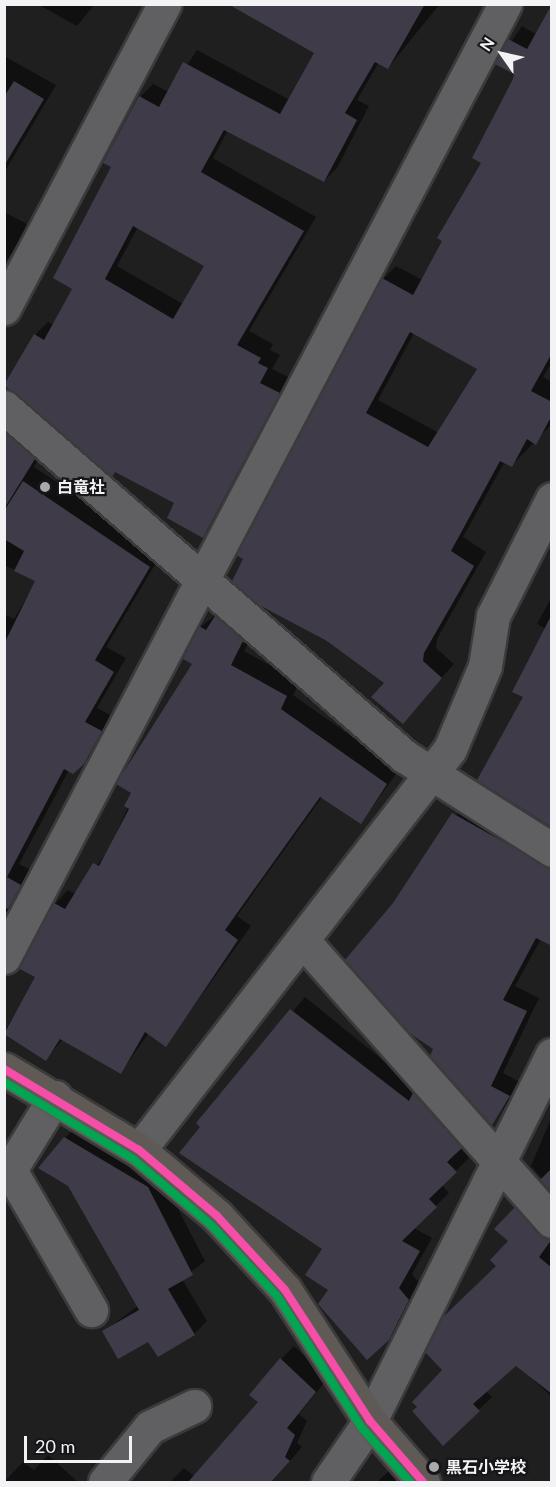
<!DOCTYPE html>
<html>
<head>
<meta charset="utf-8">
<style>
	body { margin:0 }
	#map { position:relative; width:556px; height:1487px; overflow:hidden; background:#1f1f20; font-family:Lato,"Noto Sans JP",sans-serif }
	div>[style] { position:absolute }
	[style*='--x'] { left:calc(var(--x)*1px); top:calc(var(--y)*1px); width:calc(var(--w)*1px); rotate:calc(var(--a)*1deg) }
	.shadow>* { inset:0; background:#0007 }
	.building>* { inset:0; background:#3f3b48 }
	.roads { filter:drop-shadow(2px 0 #3b3b3c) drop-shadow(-2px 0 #3b3b3c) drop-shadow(0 2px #3b3b3c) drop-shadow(0 -2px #3b3b3c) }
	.minor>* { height:33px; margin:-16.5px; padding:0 16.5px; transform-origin:16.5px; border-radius:16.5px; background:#605f61 }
	.major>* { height:33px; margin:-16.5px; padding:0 16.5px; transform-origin:16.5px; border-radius:16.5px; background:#5f5a56 }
	.bus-1>* { height:8px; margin:-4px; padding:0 4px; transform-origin:4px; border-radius:4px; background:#f54da8 }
	.bus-2>* { height:8px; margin:-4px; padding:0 4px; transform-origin:4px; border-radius:4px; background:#00a651 }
	.dots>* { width:16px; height:16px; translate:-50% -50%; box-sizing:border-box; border:3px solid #161518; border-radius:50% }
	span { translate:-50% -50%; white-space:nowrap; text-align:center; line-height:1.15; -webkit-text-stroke:4.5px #161518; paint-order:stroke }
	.poi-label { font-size:16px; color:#f3f2f5; font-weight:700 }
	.left { translate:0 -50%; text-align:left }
	.frame { position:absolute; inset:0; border:6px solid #f3f2f5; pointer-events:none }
	.north { position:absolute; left:472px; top:24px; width:60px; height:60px; -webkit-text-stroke:4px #161518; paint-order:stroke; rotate:304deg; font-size:16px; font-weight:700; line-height:24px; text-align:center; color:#f3f2f5 }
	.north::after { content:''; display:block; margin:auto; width:21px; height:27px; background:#f3f2f5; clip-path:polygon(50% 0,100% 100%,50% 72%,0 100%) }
	.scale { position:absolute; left:24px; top:1436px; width:108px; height:27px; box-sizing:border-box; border:3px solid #f3f2f5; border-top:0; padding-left:8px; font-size:18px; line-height:21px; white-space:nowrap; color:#f3f2f5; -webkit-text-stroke:4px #161518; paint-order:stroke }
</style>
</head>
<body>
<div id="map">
	<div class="shadow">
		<div style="clip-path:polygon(37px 4px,95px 4px,77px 26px)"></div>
		<div style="clip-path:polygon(evenodd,236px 4px,440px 4px,388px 68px,379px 62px,357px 100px,369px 106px,337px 168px,324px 181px,228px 130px,213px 158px,316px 217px,249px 331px,273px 344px,270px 350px,280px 355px,272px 369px,292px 379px,216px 523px,203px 536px,176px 502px,116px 471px,35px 335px,48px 322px,54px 325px,74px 288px,140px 97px,153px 84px,169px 92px,197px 50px,290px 100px,316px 52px,236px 4px,138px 227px,206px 265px,183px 304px,117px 266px,138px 227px)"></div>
		<div style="clip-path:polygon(evenodd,552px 6px,552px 362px,543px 377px,552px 382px,552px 424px,512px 465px,505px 461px,463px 537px,486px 552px,437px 639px,436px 648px,454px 664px,402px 722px,386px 682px,328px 640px,383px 279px,396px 266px,423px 280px,483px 162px,516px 74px,497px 63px,522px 26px,536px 34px,552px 6px,414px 333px,479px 368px,439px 433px,378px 400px,414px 333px)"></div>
		<div style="clip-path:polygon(4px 56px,56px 85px,4px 173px)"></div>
		<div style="clip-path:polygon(4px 212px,31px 226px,4px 264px)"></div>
		<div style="clip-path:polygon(4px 410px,47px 445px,34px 467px,162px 553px,106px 647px,126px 658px,97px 708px,114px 717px,97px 749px,73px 772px,69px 770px,19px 864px,33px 871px,4px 926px,4px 614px,14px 619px,37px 580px,4px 565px)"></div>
		<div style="clip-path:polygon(552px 596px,552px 826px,525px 696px,546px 629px,537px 624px)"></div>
		<div style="clip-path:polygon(230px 604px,256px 627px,244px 651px,300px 682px,293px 695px,399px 770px,361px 822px,322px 797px,237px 916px,251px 926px,166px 1045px,149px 1033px,121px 1072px,63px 1039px,46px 1059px,4px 1032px,37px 977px,55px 904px,68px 890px,75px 894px,108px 851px,194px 663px,200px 627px)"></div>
		<div style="clip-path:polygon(467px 800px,552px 851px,552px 945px,541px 939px,515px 986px,539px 998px,503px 1073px,522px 1083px,492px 1123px,435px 1049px,395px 904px)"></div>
		<div style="clip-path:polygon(305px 997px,474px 1134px,460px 1148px,469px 1158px,442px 1185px,449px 1193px,414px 1228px,432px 1238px,412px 1274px,422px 1286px,402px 1325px,388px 1339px,330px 1289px,324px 1249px,198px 1123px)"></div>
		<div style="clip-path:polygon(552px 1116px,552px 1190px,531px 1166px)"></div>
		<div style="clip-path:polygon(78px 1125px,160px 1174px,205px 1261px,182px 1279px,207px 1321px,194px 1334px,149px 1340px,103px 1332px,138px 1306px,65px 1138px)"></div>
		<div style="clip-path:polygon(529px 1195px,552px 1218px,552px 1397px,516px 1364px,486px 1391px,492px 1397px,443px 1444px,444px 1370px,510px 1241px,516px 1208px)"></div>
		<div style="clip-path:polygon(294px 1346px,328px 1378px,299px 1414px,307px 1421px,297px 1443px,302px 1447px,272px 1482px,170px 1482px,184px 1468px,194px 1476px,260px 1402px,281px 1359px)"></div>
		<div style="clip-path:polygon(48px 1455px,78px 1482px,4px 1482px,23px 1462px,34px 1470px)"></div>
		<div style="clip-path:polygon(390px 1470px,405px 1482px,377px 1482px)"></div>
	</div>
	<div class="building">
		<div style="clip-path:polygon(evenodd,228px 4px,425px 4px,388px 69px,375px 62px,345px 113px,357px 120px,324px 182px,224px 130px,201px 172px,304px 231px,237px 345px,261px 358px,258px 363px,268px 368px,260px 383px,280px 393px,203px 538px,167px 518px,174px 503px,115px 472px,112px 477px,4px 385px,34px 334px,44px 340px,72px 289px,53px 278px,111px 167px,103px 163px,139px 96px,159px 107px,183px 62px,280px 114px,314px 53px,228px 4px,133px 226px,204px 266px,173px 319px,105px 279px,133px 226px)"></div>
		<div style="clip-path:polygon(evenodd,552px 4px,552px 353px,531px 391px,552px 402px,552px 415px,536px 445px,527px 439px,512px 467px,500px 461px,451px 551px,474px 566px,424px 653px,423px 661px,442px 678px,403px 724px,371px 697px,384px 683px,327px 641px,261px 606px,232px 581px,243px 559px,236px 555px,382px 278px,413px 295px,442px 241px,437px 238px,481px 163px,472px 158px,513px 79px,514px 74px,495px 64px,508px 39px,527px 49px,552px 4px,410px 332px,477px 369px,428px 447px,366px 413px,410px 332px)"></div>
		<div style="clip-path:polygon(14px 81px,44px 99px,4px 166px,4px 97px)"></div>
		<div style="clip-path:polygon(4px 432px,35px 459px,4px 509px)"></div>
		<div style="clip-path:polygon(23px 481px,150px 567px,95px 660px,114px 672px,85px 722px,102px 731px,84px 764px,73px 774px,64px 769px,7px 877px,21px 885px,8px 909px,4px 907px,4px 644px,35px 581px,14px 571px,24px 551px,4px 539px,4px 511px)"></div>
		<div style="clip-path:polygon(552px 614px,552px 827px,477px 780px,523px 697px,512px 692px)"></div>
		<div style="clip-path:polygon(215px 616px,243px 641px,231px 665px,287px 696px,281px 709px,387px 784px,361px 824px,320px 797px,225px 930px,238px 940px,166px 1047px,145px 1032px,121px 1074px,60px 1039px,46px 1061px,4px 1034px,35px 977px,18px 968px,54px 903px,65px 909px,93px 863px,99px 866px,129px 809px,124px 806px,131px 793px,116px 784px,192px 664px,183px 659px,199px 626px,206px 630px)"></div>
		<div style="clip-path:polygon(452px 813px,552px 869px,552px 946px,536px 938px,503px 1000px,527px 1011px,491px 1086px,510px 1096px,492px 1125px,430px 1056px,433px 1049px,411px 1034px,345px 960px,393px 903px)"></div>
		<div style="clip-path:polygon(290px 1009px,409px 1101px,413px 1093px,462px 1148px,447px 1162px,457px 1172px,429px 1199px,437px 1207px,402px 1241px,420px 1251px,399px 1288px,409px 1300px,389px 1340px,367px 1360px,318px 1304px,328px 1290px,305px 1275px,322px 1249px,179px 1153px,200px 1127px,196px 1123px)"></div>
		<div style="clip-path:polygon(64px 1137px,148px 1187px,193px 1275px,168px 1289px,195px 1335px,158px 1357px,148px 1342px,118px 1359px,102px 1331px,139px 1310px,68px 1186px,38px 1168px)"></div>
		<div style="clip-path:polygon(552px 1168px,552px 1192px,540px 1180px)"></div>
		<div style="clip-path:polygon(515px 1207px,538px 1234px,552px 1239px,539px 1257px,552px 1268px,552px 1394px,516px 1366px,473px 1404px,480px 1411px,443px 1446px,412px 1411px,417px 1407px,412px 1402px,442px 1370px,425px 1352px,442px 1318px,496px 1266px,490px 1260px,508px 1241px,494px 1229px)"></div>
		<div style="clip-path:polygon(280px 1358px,316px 1392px,287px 1428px,295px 1435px,285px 1457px,290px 1461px,271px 1482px,188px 1482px,258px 1402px,249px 1395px)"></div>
	</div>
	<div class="roads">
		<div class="minor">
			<div style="--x:4;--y:308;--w:344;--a:-62.2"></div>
			<div style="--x:4;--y:407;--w:531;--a:41.1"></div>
			<div style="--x:404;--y:756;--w:175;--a:32.4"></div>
			<div style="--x:304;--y:942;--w:373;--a:48.4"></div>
			<div style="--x:4;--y:957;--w:1077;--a:-62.27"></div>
			<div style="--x:55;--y:1097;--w:86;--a:121.7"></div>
			<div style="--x:10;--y:1170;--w:162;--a:59.9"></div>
			<div style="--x:139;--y:1150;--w:507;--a:-52.2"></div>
			<div style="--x:450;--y:749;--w:90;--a:-67.1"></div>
			<div style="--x:485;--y:666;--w:51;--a:-80.9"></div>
			<div style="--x:493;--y:616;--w:131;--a:-63.2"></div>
			<div style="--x:105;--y:1482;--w:71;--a:-50.7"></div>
			<div style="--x:150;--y:1427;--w:49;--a:-25.5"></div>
			<div style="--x:328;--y:1482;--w:74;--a:-55.5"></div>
			<div style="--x:370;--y:1421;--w:409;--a:-63.6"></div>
		</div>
		<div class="major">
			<div style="--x:4;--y:1069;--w:157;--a:31"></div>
			<div style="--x:139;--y:1150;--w:102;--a:40.2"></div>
			<div style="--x:217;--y:1216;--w:100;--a:47.4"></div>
			<div style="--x:285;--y:1290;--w:156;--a:57"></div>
			<div style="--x:370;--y:1421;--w:81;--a:49"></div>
		</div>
	</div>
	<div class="bus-1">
		<div style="--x:4;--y:1069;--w:157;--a:31"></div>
		<div style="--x:139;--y:1150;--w:102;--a:40.2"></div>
		<div style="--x:217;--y:1216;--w:100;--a:47.4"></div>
		<div style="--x:285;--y:1290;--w:156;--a:57"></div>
		<div style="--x:370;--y:1421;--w:81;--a:49"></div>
	</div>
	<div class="bus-2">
		<div style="--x:4;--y:1082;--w:150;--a:30.8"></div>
		<div style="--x:133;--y:1159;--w:101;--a:40.2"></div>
		<div style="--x:210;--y:1224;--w:98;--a:47.1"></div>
		<div style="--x:277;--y:1296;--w:156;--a:57.3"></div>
		<div style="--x:361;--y:1427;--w:74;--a:48.3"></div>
	</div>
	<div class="dots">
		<div style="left:45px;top:487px;background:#a9a8aa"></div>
		<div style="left:434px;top:1467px;background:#a9a8aa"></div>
	</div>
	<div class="poi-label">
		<span class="left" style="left:57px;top:487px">白竜社</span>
		<span class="left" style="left:446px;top:1467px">黒石小学校</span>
	</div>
	<div class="frame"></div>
	<div class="north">N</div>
	<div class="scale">20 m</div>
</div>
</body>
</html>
